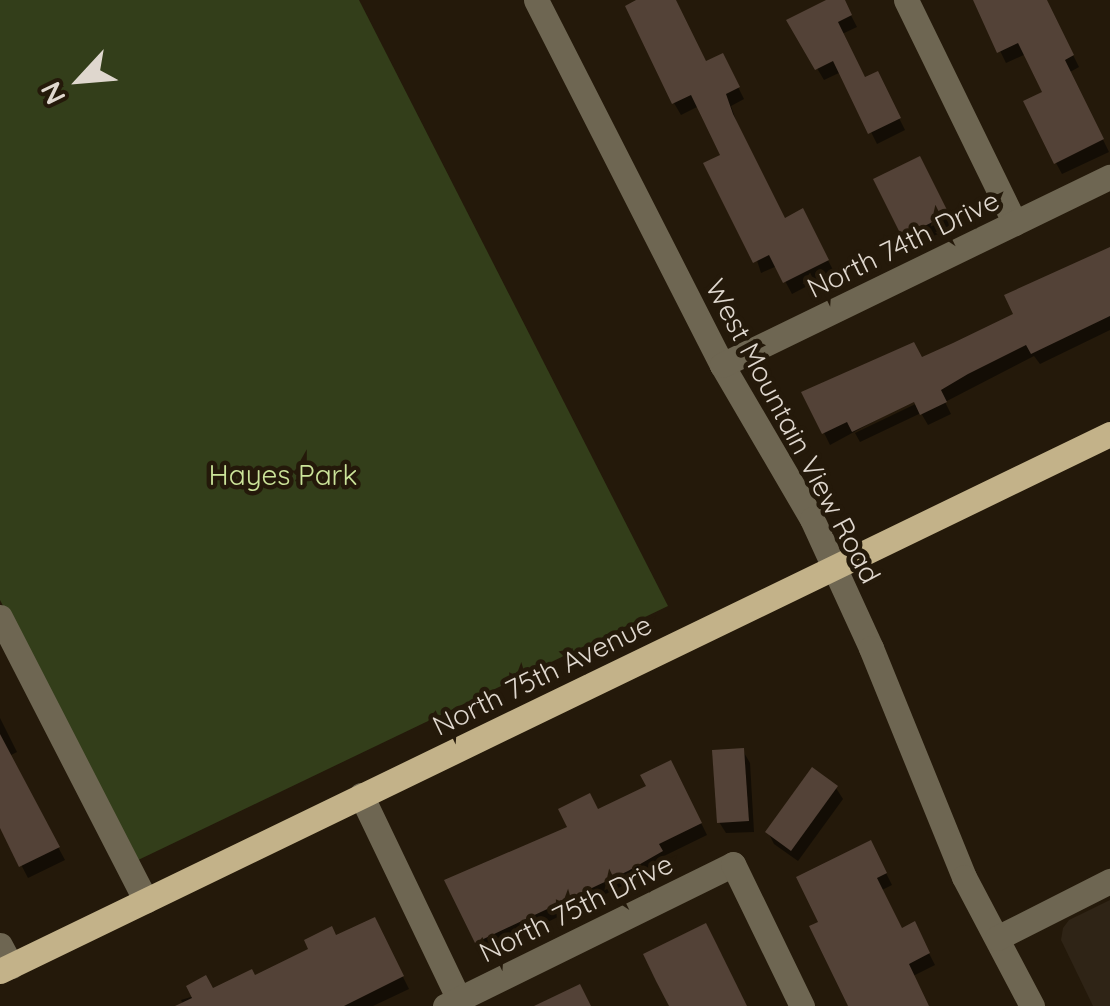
<!DOCTYPE html>
<html>
<head>
<meta charset="utf-8">
<style>
	body { margin:0 }
	#map { position:relative; width:1110px; height:1006px; overflow:hidden; background:#24190a; font-family:Quicksand,sans-serif }
	div>[style] { position:absolute }
	[style*='--x'] { left:calc(var(--x)*1px); top:calc(var(--y)*1px); width:calc(var(--w)*1px); rotate:calc(var(--a)*1deg) }
	.industrial>* { inset:0; background:#2f2416 }
	.green>* { inset:0; background:#333e1a }
	.shadow>* { inset:0; background:#0007 }
	.building>* { inset:0; background:#534237 }
	.minor>* { height:25px; margin:-12.5px; padding:0 12.5px; transform-origin:12.5px; border-radius:12.5px; background:#6e6652 }
	.major>* { height:25px; margin:-12.5px; padding:0 12.5px; transform-origin:12.5px; border-radius:12.5px; background:#c3b289 }
	span { translate:-50% -50%; white-space:nowrap; text-align:center; line-height:1.15; -webkit-text-stroke:9px #24190a; paint-order:stroke }
	.street-label { font-size:28px; color:#dfd7ce }
	.park-label { font-size:28px; color:#cbe399 }
	.north { position:absolute; left:30px; top:30px; width:100px; height:100px; -webkit-text-stroke:8px #24190a; paint-order:stroke; rotate:244deg; font-size:28px; font-weight:700; line-height:40px; text-align:center; color:#dfd7ce }
	.north::after { content:''; display:block; margin:auto; width:35px; height:45px; background:#dfd7ce; clip-path:polygon(50% 0,100% 100%,50% 72%,0 100%) }
</style>
</head>
<body>
<div id="map">
	<div class="industrial">
		<div style="clip-path:polygon(1110px 900px,1110px 1006px,1093px 1006px,1061px 940px,1063px 928px,1069px 920px)"></div>
	</div>
	<div class="green">
		<div style="clip-path:polygon(0 0,359px 0,668px 606px,134px 862px,0 600px)"></div>
	</div>
	<div class="shadow">
		<div style="clip-path:polygon(640px 0,675px 0,706px 64px,728px 67px,744px 99px,731px 106px,739px 129px,784px 220px,809px 223px,834px 272px,792px 294px,777px 266px,761px 273px,724px 156px,699px 106px,681px 115px,674px 103px,628px 7px)"></div>
		<div style="clip-path:polygon(832px 0,843px 0,857px 27px,842px 34px,865px 80px,883px 86px,905px 130px,877px 144px,841px 72px,824px 80px,789px 21px)"></div>
		<div style="clip-path:polygon(975px 0,1028px 0,1053px 15px,1079px 67px,1070px 72px,1109px 152px,1062px 174px,1056px 163px,1045px 93px,1026px 54px,1006px 63px)"></div>
		<div style="clip-path:polygon(926px 171px,953px 227px,910px 247px,904px 236px)"></div>
		<div style="clip-path:polygon(1110px 248px,1110px 330px,1040px 364px,1034px 356px,945px 402px,951px 414px,928px 425px,921px 413px,860px 442px,855px 433px,926px 399px,924px 394px,830px 445px,805px 394px,921px 359px,1016px 315px)"></div>
		<div style="clip-path:polygon(0 718px,17px 752px,9px 756px,65px 860px,28px 878px,0 824px)"></div>
		<div style="clip-path:polygon(743px 751px,750px 763px,754px 832px,726px 833px,719px 822px)"></div>
		<div style="clip-path:polygon(677px 774px,707px 835px,664px 856px,668px 864px,483px 953px,477px 942px,570px 828px)"></div>
		<div style="clip-path:polygon(836px 788px,843px 799px,798px 861px,774px 844px,768px 832px)"></div>
		<div style="clip-path:polygon(877px 855px,892px 885px,882px 890px,902px 931px,920px 936px,935px 965px,913px 976px,928px 1006px,851px 1006px,821px 923px)"></div>
		<div style="clip-path:polygon(380px 931px,409px 989px,373px 1006px,184px 1006px,181px 1000px,254px 978px,336px 938px)"></div>
	</div>
	<div class="building">
		<div style="clip-path:polygon(636px 0,676px 0,706px 61px,723px 53px,740px 87px,726px 94px,733px 114px,785px 218px,803px 208px,829px 260px,783px 283px,769px 255px,753px 263px,703px 163px,720px 155px,691px 95px,672px 104px,625px 6px)"></div>
		<div style="clip-path:polygon(826px 0,845px 0,852px 15px,838px 22px,865px 77px,878px 71px,901px 118px,868px 134px,833px 61px,815px 70px,786px 20px)"></div>
		<div style="clip-path:polygon(973px 0,1047px 0,1074px 55px,1065px 60px,1104px 139px,1054px 164px,1023px 101px,1042px 92px,1018px 43px,997px 53px)"></div>
		<div style="clip-path:polygon(920px 156px,949px 214px,902px 237px,873px 179px)"></div>
		<div style="clip-path:polygon(1110px 247px,1110px 316px,1031px 354px,1026px 345px,968px 374px,941px 390px,947px 402px,920px 415px,914px 402px,852px 432px,847px 422px,822px 434px,801px 392px,914px 342px,922px 357px,953px 343px,1013px 314px,1004px 295px)"></div>
		<div style="clip-path:polygon(0 734px,60px 847px,19px 867px,0 828px)"></div>
		<div style="clip-path:polygon(744px 748px,749px 821px,717px 823px,712px 750px)"></div>
		<div style="clip-path:polygon(671px 760px,702px 823px,659px 844px,663px 851px,628px 871px,475px 943px,444px 880px,567px 827px,558px 809px,590px 793px,598px 809px,646px 786px,640px 775px)"></div>
		<div style="clip-path:polygon(812px 767px,838px 786px,791px 851px,765px 832px)"></div>
		<div style="clip-path:polygon(871px 840px,887px 873px,877px 878px,902px 928px,915px 921px,930px 953px,909px 964px,929px 1006px,848px 1006px,809px 926px,818px 922px,796px 877px)"></div>
		<div style="clip-path:polygon(375px 917px,404px 976px,344px 1006px,175px 1006px,192px 998px,186px 986px,206px 975px,213px 988px,252px 969px,255px 975px,308px 949px,304px 940px,332px 926px,336px 935px)"></div>
		<div style="clip-path:polygon(706px 923px,716px 943px,747px 1006px,669px 1006px,656px 981px,643px 954px)"></div>
		<div style="clip-path:polygon(580px 984px,591px 1006px,534px 1006px)"></div>
	</div>
	<div class="minor">
		<div style="--x:536;--y:0;--w:410;--a:63"></div>
		<div style="--x:722;--y:365;--w:178;--a:59.7"></div>
		<div style="--x:812;--y:519;--w:142;--a:65.4"></div>
		<div style="--x:871;--y:648;--w:247;--a:67.9"></div>
		<div style="--x:964;--y:877;--w:146;--a:62.2"></div>
		<div style="--x:906;--y:0;--w:248;--a:64"></div>
		<div style="--x:722;--y:365;--w:431;--a:-25.9"></div>
		<div style="--x:0;--y:617;--w:319;--a:62.8"></div>
		<div style="--x:361;--y:795;--w:234;--a:64.4"></div>
		<div style="--x:997;--y:938;--w:127;--a:-26.8"></div>
		<div style="--x:0;--y:945;--w:24;--a:62"></div>
		<div style="--x:445;--y:1006;--w:321;--a:-26.2"></div>
		<div style="--x:733;--y:864;--w:158;--a:64.1"></div>
	</div>
	<div class="major">
		<div style="--x:0;--y:971;--w:1233;--a:-25.82"></div>
	</div>
	<div class="street-label">
		<span style="left:903px;top:244px;rotate:-26deg">North 74th Drive</span>
		<span style="left:793px;top:431px;rotate:62deg">West Mountain View Road</span>
		<span style="left:542px;top:675px;rotate:-26deg">North 75th Avenue</span>
		<span style="left:576px;top:908px;rotate:-26deg">North 75th Drive</span>
	</div>
	<div class="park-label">
		<span style="left:283px;top:475px">Hayes Park</span>
	</div>
	<div class="north">N</div>
</div>
</body>
</html>
